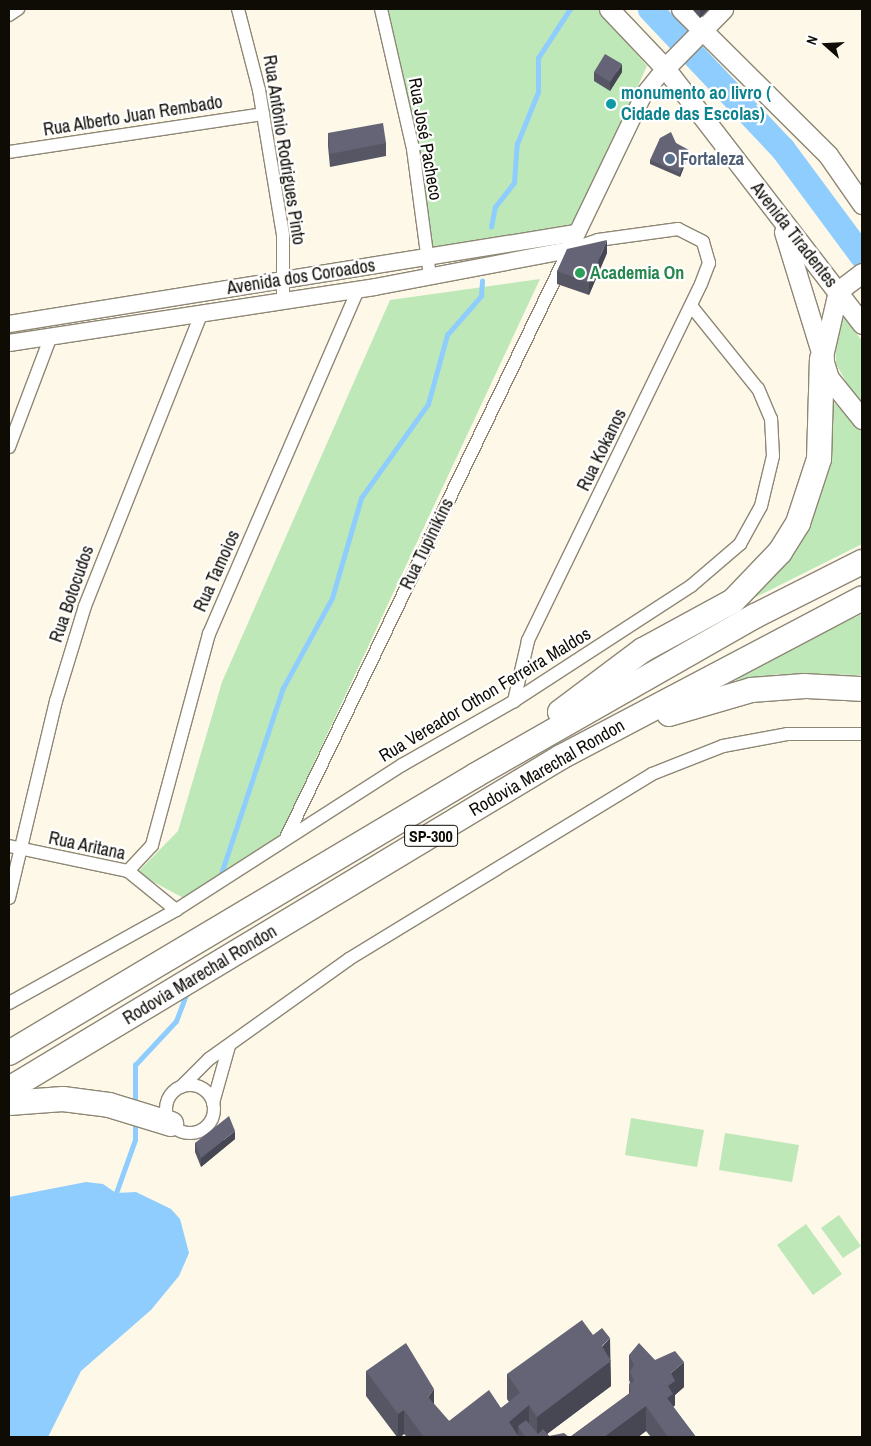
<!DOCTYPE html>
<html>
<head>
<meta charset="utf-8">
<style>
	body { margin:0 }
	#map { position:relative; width:871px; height:1446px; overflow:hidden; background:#fef8e8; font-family:"Archivo Narrow",sans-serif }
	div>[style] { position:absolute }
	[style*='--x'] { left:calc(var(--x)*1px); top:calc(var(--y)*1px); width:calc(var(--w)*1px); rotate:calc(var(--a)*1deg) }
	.green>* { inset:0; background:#bee8b8 }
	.water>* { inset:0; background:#8ecdfe }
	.stream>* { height:4.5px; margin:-2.25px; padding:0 2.25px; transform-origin:2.25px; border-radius:2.25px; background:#8ecdfe }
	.river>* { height:25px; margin:-12.5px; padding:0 12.5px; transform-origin:12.5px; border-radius:12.5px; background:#8ecdfe }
	.roads { filter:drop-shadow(1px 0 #8e8775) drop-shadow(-1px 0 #8e8775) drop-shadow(0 1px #8e8775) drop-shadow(0 -1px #8e8775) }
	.minor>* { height:12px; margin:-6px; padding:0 6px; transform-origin:6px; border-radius:6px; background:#fff }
	.minor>.ring { margin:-6px; padding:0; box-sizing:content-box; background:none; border:12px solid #fff; border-radius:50% }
	.tertiary>* { height:16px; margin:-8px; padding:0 8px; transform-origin:8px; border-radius:8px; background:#fff }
	.secondary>* { height:19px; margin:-9.5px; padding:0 9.5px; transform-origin:9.5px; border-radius:9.5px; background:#fff }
	.motorway>* { height:24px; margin:-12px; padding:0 12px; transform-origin:12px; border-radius:12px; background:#fff }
	.wall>* { inset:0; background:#575665 }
	.shaded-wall>* { inset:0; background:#474653 }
	.building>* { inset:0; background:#656476 }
	.dots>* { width:14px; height:14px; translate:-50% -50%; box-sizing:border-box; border:2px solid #fff; border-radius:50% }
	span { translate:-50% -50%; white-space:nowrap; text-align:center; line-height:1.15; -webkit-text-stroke:4.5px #fff; paint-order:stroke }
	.shield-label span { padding:1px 4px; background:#fff; border:1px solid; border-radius:4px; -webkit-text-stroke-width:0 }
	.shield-label { font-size:16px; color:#0f0c06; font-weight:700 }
	.culture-label { font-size:18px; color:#0d838f; font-weight:700 }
	.left { translate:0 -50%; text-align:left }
	.street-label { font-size:18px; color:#0f0c06 }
	.service-label { font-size:18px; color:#4e5e75; font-weight:700 }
	.leisure-label { font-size:18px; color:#27864d; font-weight:700 }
	.frame { position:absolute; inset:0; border:10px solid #0f0c06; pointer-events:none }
	.north { position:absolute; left:801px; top:20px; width:50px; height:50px; -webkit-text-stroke:4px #fff; paint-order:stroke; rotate:289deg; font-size:14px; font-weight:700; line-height:20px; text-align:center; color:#0f0c06 }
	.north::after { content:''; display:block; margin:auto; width:18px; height:22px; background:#0f0c06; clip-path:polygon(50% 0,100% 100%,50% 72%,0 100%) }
</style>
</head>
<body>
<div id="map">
	<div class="green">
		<div style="clip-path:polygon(388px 9px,598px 9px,647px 66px,574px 225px,430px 249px)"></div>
		<div style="clip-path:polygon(540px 279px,280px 835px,189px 901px,137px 873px,178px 831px,222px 682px,390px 300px)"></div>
		<div style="clip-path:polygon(842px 314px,862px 341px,862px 410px,836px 364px,835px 338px)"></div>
		<div style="clip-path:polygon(827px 395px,862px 432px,862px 544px,734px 608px,781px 565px)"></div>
		<div style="clip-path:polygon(862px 614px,862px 675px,780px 674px,720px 682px)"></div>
		<div style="clip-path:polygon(631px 1118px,704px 1130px,697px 1167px,625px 1155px)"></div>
		<div style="clip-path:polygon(725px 1133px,799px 1145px,792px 1182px,719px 1170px)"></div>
		<div style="clip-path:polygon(839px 1215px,861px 1246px,843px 1258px,821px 1228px)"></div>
		<div style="clip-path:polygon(806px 1224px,842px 1274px,813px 1295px,777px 1245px)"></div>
	</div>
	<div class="water">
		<div style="clip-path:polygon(86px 1182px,103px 1184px,116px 1193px,136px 1192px,171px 1209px,180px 1219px,189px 1253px,179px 1276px,151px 1310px,81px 1371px,48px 1437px,9px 1437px,9px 1197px)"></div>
	</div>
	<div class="stream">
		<div style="--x:491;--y:227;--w:20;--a:-79"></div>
		<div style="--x:495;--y:207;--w:31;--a:-52"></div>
		<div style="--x:514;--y:183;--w:39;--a:-86"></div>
		<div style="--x:517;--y:144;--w:56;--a:-68"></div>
		<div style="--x:538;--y:92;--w:34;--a:-90"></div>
		<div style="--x:538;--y:58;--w:59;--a:-56.9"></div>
		<div style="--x:220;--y:877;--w:199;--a:-71.6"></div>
		<div style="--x:283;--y:688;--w:102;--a:-61.4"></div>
		<div style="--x:332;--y:598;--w:104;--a:-73.8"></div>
		<div style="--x:361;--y:498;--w:115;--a:-54.5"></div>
		<div style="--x:428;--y:404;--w:72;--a:-74.6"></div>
		<div style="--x:447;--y:335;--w:52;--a:-48.9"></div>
		<div style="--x:481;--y:296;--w:15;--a:-86"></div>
		<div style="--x:135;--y:1105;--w:40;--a:-90"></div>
		<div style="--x:135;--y:1065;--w:60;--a:-47"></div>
		<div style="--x:176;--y:1021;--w:26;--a:-69"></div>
		<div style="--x:116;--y:1193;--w:56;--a:-70.3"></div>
		<div style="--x:135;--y:1140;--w:20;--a:-90"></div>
	</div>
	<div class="river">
		<div style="--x:650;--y:9;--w:192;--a:46.5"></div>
		<div style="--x:782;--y:148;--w:134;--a:53.5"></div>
	</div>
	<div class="roads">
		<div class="minor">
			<div style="--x:238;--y:9;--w:84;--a:75.5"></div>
			<div style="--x:259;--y:90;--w:147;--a:80.6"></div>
			<div style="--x:283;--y:235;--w:64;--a:90"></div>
			<div style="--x:381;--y:9;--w:144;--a:77.1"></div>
			<div style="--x:413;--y:149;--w:128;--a:82.4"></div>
			<div style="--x:9;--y:15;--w:11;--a:-34"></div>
			<div style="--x:9;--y:152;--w:257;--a:-8.5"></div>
			<div style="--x:9;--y:447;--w:119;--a:-69.3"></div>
			<div style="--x:286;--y:838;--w:653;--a:-64.3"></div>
			<div style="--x:569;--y:250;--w:31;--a:-19"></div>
			<div style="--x:598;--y:240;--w:81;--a:-7.8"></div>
			<div style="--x:678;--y:229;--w:28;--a:27"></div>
			<div style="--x:703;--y:242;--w:22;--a:74"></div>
			<div style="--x:709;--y:263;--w:22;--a:111"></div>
			<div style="--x:701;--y:284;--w:397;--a:115.9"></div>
			<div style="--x:528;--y:641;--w:62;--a:103.1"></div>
			<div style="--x:9;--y:846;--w:122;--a:11.9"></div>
			<div style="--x:128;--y:871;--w:62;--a:39.1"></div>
			<div style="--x:128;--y:871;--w:35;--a:-47"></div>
			<div style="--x:152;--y:845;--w:219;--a:-74.9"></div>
			<div style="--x:209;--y:634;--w:376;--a:-66.6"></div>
			<div style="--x:9;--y:898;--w:203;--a:-76.6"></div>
			<div style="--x:56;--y:701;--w:99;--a:-73"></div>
			<div style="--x:85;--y:606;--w:316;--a:-68.3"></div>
			<div style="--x:9;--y:1003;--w:191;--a:-29.1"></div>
			<div style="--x:176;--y:910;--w:269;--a:-32.7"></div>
			<div style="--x:402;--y:765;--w:129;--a:-29.7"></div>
			<div style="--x:514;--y:701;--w:211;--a:-33"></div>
			<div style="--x:691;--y:586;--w:65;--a:-40.6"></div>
			<div style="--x:740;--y:544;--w:43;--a:-61.1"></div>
			<div style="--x:761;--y:506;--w:51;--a:-76.5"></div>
			<div style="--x:773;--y:456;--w:37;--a:-93"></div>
			<div style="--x:771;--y:419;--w:33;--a:-113"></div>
			<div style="--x:758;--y:389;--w:105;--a:-128.8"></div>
			<div class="ring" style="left:166px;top:1085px;width:36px;height:36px"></div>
			<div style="--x:181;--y:1087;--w:40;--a:-45"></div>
			<div style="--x:209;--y:1059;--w:172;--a:-35.5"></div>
			<div style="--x:349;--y:959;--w:355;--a:-31.4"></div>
			<div style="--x:652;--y:774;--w:76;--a:-21.5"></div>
			<div style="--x:723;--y:746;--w:65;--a:-10.6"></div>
			<div style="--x:787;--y:734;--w:75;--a:0"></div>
			<div style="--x:213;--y:1103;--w:59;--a:-74.3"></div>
		</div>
		<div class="tertiary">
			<div style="--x:9;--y:324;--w:574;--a:-9.12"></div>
			<div style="--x:9;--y:343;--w:370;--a:-8.7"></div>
			<div style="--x:375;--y:287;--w:197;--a:-10.8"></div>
			<div style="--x:569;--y:250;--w:173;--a:-64.3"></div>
			<div style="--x:644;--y:94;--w:33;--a:-51"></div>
		</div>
		<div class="secondary">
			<div style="--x:609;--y:9;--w:81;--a:46.5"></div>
			<div style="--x:665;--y:68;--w:323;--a:52.4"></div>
			<div style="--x:681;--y:9;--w:207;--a:44.8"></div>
			<div style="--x:828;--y:155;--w:60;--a:55.2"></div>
			<div style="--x:665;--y:68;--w:83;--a:-45.5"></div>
			<div style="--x:784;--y:232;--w:153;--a:72.9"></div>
			<div style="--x:829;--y:378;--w:53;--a:51.2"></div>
			<div style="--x:823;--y:356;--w:67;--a:-77"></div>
			<div style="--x:838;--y:291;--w:30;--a:-37"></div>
		</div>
		<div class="motorway">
			<div style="--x:560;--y:712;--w:104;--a:-36.8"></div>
			<div style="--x:643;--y:650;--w:102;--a:-28.6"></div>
			<div style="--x:733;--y:601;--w:68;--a:-46.2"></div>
			<div style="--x:780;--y:552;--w:34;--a:-58"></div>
			<div style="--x:798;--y:523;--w:67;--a:-71.8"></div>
			<div style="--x:819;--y:459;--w:100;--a:-88.3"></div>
			<div style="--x:669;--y:714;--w:85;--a:-16.3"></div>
			<div style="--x:751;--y:690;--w:54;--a:-4.2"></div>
			<div style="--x:805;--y:686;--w:57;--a:3"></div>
			<div style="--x:9;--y:1053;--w:543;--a:-30.76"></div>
			<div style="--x:476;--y:775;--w:321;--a:-29.7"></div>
			<div style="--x:755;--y:616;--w:120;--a:-26.8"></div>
			<div style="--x:9;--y:1089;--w:644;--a:-31.02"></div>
			<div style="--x:561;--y:757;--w:340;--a:-27.8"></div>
			<div style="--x:9;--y:1103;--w:54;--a:-4.2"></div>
			<div style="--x:63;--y:1099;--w:46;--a:7.4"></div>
			<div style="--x:109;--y:1105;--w:65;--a:17"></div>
		</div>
	</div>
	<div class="wall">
		<div style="clip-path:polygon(692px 9px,709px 9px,700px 18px)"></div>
		<div style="clip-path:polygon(594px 72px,622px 72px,610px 91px,594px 81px)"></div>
		<div style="clip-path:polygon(328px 133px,386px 143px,386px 156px,330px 167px,328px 146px)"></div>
		<div style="clip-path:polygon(676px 143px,689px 154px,680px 177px,650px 164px,650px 160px)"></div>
		<div style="clip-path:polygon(607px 253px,589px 295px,557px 284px,557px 271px)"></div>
		<div style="clip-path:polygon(235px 1139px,201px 1167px,195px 1152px,195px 1143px)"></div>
		<div style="clip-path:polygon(629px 1355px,655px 1360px,684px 1387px,675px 1395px,675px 1405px,673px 1407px,696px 1437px,651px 1437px,646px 1431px,638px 1437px,570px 1437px,629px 1394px,629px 1384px,630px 1383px,629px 1380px)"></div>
		<div style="clip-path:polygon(610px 1359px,611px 1386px,547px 1434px,549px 1436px,569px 1437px,407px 1437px,404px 1434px,400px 1437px,397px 1437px,366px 1396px,366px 1371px,434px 1404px,449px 1421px,501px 1408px,509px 1402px,507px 1399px,507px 1374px)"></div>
	</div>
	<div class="shaded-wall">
		<div style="clip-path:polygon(700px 9px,709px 9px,700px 18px)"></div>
		<div style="clip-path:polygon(622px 64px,622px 72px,610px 91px,610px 82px)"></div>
		<div style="clip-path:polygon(689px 150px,689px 154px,680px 177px,680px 173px)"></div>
		<div style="clip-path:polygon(607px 240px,607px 253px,589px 295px,589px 283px)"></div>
		<div style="clip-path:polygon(235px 1131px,235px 1139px,201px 1167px,201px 1158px)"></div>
		<div style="clip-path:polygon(610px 1338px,611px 1386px,543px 1437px,537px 1437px,537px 1417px)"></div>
		<div style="clip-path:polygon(684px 1362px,684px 1387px,675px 1395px,675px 1405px,673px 1407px,667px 1398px,668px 1386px,671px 1373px)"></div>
		<div style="clip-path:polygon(434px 1389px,434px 1413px,428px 1397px)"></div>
		<div style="clip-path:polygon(529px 1405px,529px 1429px,518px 1426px,518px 1437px,509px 1422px)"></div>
		<div style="clip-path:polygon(646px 1406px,646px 1431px,638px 1437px,604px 1437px)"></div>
		<div style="clip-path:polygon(404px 1410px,404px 1434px,400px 1437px,398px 1437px,398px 1414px)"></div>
	</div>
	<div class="building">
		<div style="clip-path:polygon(605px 54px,622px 64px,610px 82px,594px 72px)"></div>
		<div style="clip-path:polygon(383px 123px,386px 143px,330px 154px,328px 133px)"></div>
		<div style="clip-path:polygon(671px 132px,676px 143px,689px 150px,680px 173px,650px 160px,660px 138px)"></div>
		<div style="clip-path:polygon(607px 240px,589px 283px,557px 271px,567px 249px)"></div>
		<div style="clip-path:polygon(229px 1116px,235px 1131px,201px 1158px,195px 1143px)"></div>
		<div style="clip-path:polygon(582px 1320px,593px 1335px,602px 1328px,610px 1338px,602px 1346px,611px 1361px,537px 1417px,529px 1405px,509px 1422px,519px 1437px,424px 1437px,404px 1410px,398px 1414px,366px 1371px,406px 1343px,434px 1389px,428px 1397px,449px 1421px,489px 1390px,501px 1408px,520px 1393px,507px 1374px)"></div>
		<div style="clip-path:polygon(639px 1343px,655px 1360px,675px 1351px,684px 1362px,671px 1373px,675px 1381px,668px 1386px,673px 1394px,667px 1398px,696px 1437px,668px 1437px,646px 1406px,604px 1437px,570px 1437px,631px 1392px,629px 1384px,634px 1381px,630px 1371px,634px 1365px,629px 1355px)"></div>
		<div style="clip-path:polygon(526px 1420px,538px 1434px,543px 1429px,549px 1436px,564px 1433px,569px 1437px,525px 1437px,518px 1426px)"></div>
	</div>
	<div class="dots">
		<div style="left:611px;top:104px;background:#0f9aa8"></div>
		<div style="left:670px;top:159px;background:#5c6f8a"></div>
		<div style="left:580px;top:273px;background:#2e9e5b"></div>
	</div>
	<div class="shield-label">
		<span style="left:431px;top:836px">SP-300</span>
	</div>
	<div class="culture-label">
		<span class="left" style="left:621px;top:104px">monumento ao livro (<br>Cidade das Escolas)</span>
	</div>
	<div class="street-label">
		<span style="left:133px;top:116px;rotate:-9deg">Rua Alberto Juan Rembado</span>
		<span style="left:425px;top:139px;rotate:80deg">Rua José Pacheco</span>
		<span style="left:284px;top:150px;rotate:81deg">Rua Antônio Rodrigues Pinto</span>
		<span style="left:794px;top:235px;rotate:52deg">Avenida Tiradentes</span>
		<span style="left:301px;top:277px;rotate:-9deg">Avenida dos Coroados</span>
		<span style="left:602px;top:450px;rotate:-64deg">Rua Kokanos</span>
		<span style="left:427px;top:544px;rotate:-64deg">Rua Tupinikins</span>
		<span style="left:217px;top:571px;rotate:-66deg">Rua Tamoios</span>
		<span style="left:72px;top:594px;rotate:-71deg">Rua Botocudos</span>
		<span style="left:485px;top:695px;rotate:-31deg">Rua Vereador Othon Ferreira Maldos</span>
		<span style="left:547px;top:768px;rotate:-30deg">Rodovia Marechal Rondon</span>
		<span style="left:87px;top:846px;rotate:12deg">Rua Aritana</span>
		<span style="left:200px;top:975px;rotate:-31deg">Rodovia Marechal Rondon</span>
	</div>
	<div class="service-label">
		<span class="left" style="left:680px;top:159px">Fortaleza</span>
	</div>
	<div class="leisure-label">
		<span class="left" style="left:590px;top:273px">Academia On</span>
	</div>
	<div class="frame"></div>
	<div class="north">N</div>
</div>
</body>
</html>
